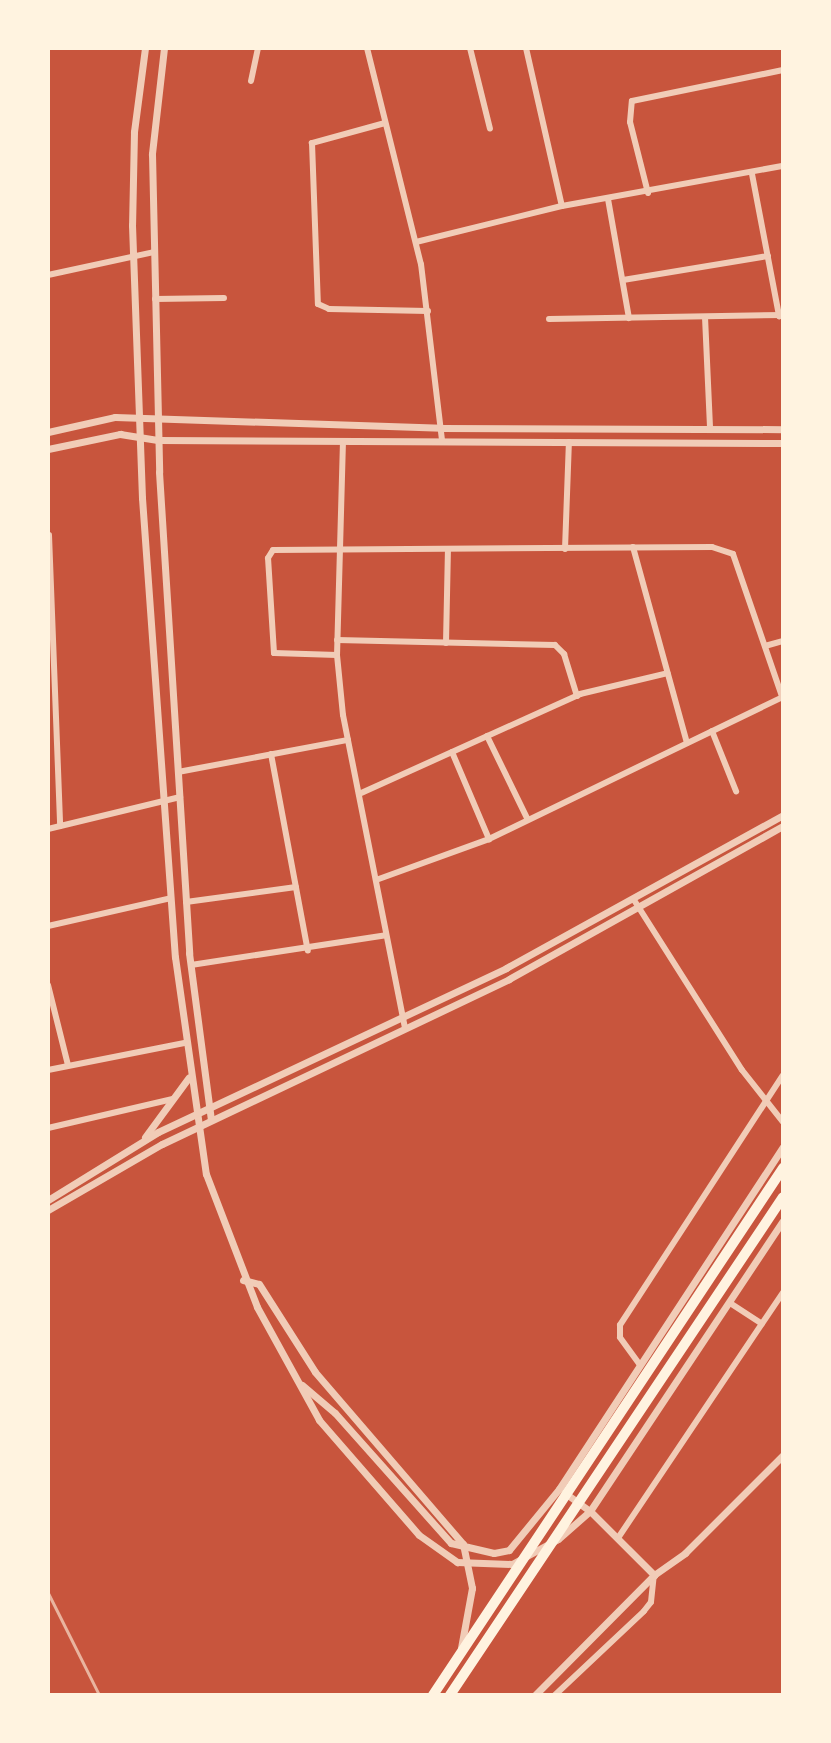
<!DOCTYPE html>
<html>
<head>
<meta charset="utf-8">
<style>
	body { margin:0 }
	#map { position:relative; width:831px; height:1743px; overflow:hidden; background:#c8553d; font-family:Overpass,sans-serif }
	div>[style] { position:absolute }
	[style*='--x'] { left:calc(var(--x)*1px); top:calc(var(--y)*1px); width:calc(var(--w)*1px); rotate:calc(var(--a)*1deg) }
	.minor>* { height:6px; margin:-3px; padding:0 3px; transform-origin:3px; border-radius:3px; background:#f1ccb7 }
	.tertiary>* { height:7px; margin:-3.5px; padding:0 3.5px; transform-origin:3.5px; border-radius:3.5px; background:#f1ccb7 }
	.trunk>* { height:10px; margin:-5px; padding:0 5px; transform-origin:5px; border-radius:5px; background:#fff3e0 }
	.rail>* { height:3px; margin:-1.5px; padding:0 1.5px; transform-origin:1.5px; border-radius:1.5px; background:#e9b49f }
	span { translate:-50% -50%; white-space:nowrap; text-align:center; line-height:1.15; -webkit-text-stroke:8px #fff3e0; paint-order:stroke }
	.frame { position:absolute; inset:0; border:50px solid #fff3e0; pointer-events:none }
</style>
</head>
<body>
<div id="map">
	<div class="minor">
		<div style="--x:367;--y:48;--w:223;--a:76"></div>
		<div style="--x:421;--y:264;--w:178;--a:83.2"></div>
		<div style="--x:470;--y:48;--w:83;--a:76.1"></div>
		<div style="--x:526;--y:48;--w:162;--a:77.2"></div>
		<div style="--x:251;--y:81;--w:34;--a:-78"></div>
		<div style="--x:385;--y:123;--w:76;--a:164.7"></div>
		<div style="--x:312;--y:143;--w:161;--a:87.9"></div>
		<div style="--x:318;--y:304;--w:12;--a:24"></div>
		<div style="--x:329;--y:309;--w:99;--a:1.2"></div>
		<div style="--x:752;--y:174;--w:145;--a:79.2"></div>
		<div style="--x:648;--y:193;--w:73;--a:-104.2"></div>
		<div style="--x:630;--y:122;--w:21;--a:-85"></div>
		<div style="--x:632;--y:101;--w:154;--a:-11.6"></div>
		<div style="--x:608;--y:199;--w:121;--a:80"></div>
		<div style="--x:416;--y:242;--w:150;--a:-13.9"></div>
		<div style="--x:562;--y:206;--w:225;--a:-10.3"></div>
		<div style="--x:48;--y:275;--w:108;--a:-12.2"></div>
		<div style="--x:623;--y:280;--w:147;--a:-9.4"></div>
		<div style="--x:155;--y:299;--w:69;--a:-0.8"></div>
		<div style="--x:705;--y:317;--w:112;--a:87.4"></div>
		<div style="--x:549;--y:319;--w:234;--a:-1"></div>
		<div style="--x:343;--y:441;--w:214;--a:91.6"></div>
		<div style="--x:337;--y:655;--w:60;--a:84.3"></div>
		<div style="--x:343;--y:715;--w:318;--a:78.8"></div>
		<div style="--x:49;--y:535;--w:291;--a:87.8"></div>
		<div style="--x:633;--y:547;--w:203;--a:74.6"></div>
		<div style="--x:565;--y:549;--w:107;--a:-87.9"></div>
		<div style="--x:337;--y:640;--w:218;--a:1.3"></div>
		<div style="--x:555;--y:645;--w:13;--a:45"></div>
		<div style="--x:564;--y:654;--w:44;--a:72.8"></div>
		<div style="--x:446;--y:643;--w:93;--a:-88.8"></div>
		<div style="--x:765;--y:646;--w:19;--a:-16"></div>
		<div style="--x:337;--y:655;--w:63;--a:-178.2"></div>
		<div style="--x:274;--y:653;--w:95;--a:-93.6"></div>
		<div style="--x:268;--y:558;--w:9;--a:-58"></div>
		<div style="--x:273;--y:550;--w:439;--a:-0.4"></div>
		<div style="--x:712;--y:547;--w:22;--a:18"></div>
		<div style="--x:733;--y:554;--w:153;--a:71"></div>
		<div style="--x:712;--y:731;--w:65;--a:68.2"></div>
		<div style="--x:487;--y:736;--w:93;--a:64"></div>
		<div style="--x:452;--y:752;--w:95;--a:67"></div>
		<div style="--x:271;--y:754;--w:200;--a:79.4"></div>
		<div style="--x:178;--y:772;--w:173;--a:-10.7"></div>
		<div style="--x:359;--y:794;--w:243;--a:-24.3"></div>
		<div style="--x:580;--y:694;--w:90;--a:-13.4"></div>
		<div style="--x:48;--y:829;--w:136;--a:-13.6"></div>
		<div style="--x:376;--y:880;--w:120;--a:-19.9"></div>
		<div style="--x:489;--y:839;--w:326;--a:-25.8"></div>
		<div style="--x:634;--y:900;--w:201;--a:57.6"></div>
		<div style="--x:742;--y:1070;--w:66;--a:51.7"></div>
		<div style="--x:186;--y:902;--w:111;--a:-7.8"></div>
		<div style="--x:48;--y:926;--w:126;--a:-12.8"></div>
		<div style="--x:191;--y:965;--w:197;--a:-8.7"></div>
		<div style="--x:48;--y:985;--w:82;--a:76"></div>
		<div style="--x:48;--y:1070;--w:139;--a:-11.2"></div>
		<div style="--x:48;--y:1128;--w:128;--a:-13.1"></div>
		<div style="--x:730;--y:1303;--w:38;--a:33"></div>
		<div style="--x:640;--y:1365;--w:34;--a:-126"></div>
		<div style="--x:620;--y:1337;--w:12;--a:-90"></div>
		<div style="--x:620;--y:1325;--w:298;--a:-56.9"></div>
		<div style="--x:618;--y:1538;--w:296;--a:-56.1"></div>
		<div style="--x:555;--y:1695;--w:122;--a:-43.3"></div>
		<div style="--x:644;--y:1611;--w:11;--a:-52"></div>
		<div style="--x:651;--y:1602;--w:27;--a:-84"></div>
	</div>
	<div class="tertiary">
		<div style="--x:145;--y:48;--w:85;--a:97.5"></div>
		<div style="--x:134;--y:132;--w:93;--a:91.2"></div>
		<div style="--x:132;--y:225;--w:273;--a:87.9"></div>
		<div style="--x:142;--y:498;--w:460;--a:85.9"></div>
		<div style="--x:175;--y:957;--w:219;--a:81.9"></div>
		<div style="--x:206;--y:1174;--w:142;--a:69"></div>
		<div style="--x:257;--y:1307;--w:129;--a:61.2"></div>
		<div style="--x:319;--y:1420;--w:152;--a:49"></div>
		<div style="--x:419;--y:1535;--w:47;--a:35.4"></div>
		<div style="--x:457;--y:1562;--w:55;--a:2.1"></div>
		<div style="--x:512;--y:1564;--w:52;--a:-28.5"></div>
		<div style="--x:558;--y:1539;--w:43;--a:-41.2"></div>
		<div style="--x:590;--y:1511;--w:348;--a:-56.4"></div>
		<div style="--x:164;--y:48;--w:107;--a:96.5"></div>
		<div style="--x:152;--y:154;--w:318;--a:88.7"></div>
		<div style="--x:159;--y:472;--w:482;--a:86.4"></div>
		<div style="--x:189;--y:953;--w:168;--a:82.5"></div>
		<div style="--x:48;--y:432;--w:69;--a:-12.6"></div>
		<div style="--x:115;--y:417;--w:326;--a:1.9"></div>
		<div style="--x:441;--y:428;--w:342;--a:0.2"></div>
		<div style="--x:48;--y:449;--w:74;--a:-11.8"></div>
		<div style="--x:120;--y:434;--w:38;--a:9"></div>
		<div style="--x:158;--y:440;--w:625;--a:0.28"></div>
		<div style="--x:145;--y:1137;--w:74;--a:-53.7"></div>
		<div style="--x:48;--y:1200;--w:129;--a:-31.7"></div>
		<div style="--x:158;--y:1132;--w:385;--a:-25.2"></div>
		<div style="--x:506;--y:968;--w:316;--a:-28.9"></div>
		<div style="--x:48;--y:1210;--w:132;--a:-30.1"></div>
		<div style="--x:162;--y:1144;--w:384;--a:-25.4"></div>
		<div style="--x:509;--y:979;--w:314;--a:-29.2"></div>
		<div style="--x:243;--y:1280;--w:16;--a:14"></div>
		<div style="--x:259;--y:1284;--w:104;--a:57.5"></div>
		<div style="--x:315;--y:1372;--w:227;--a:49.3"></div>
		<div style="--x:463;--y:1544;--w:45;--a:78.4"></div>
		<div style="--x:472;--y:1588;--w:61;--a:100.4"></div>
		<div style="--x:302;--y:1385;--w:43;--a:40.3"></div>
		<div style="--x:335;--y:1413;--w:174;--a:48.3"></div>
		<div style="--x:451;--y:1543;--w:44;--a:13.1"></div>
		<div style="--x:494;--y:1553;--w:15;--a:-11"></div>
		<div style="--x:509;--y:1550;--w:79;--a:-50.7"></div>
		<div style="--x:559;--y:1489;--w:409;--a:-56.8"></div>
		<div style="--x:565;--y:1493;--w:31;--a:36"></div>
		<div style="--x:590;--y:1511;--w:91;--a:45"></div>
		<div style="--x:654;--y:1575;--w:38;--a:-35"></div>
		<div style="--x:685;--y:1553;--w:139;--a:-45"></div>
		<div style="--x:535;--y:1695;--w:169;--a:-45.2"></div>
	</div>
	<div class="trunk">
		<div style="--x:433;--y:1695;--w:633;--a:-56.41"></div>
		<div style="--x:450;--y:1695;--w:599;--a:-56.23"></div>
	</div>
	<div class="rail">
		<div style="--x:48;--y:1593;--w:114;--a:63.4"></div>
	</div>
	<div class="frame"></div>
</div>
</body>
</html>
